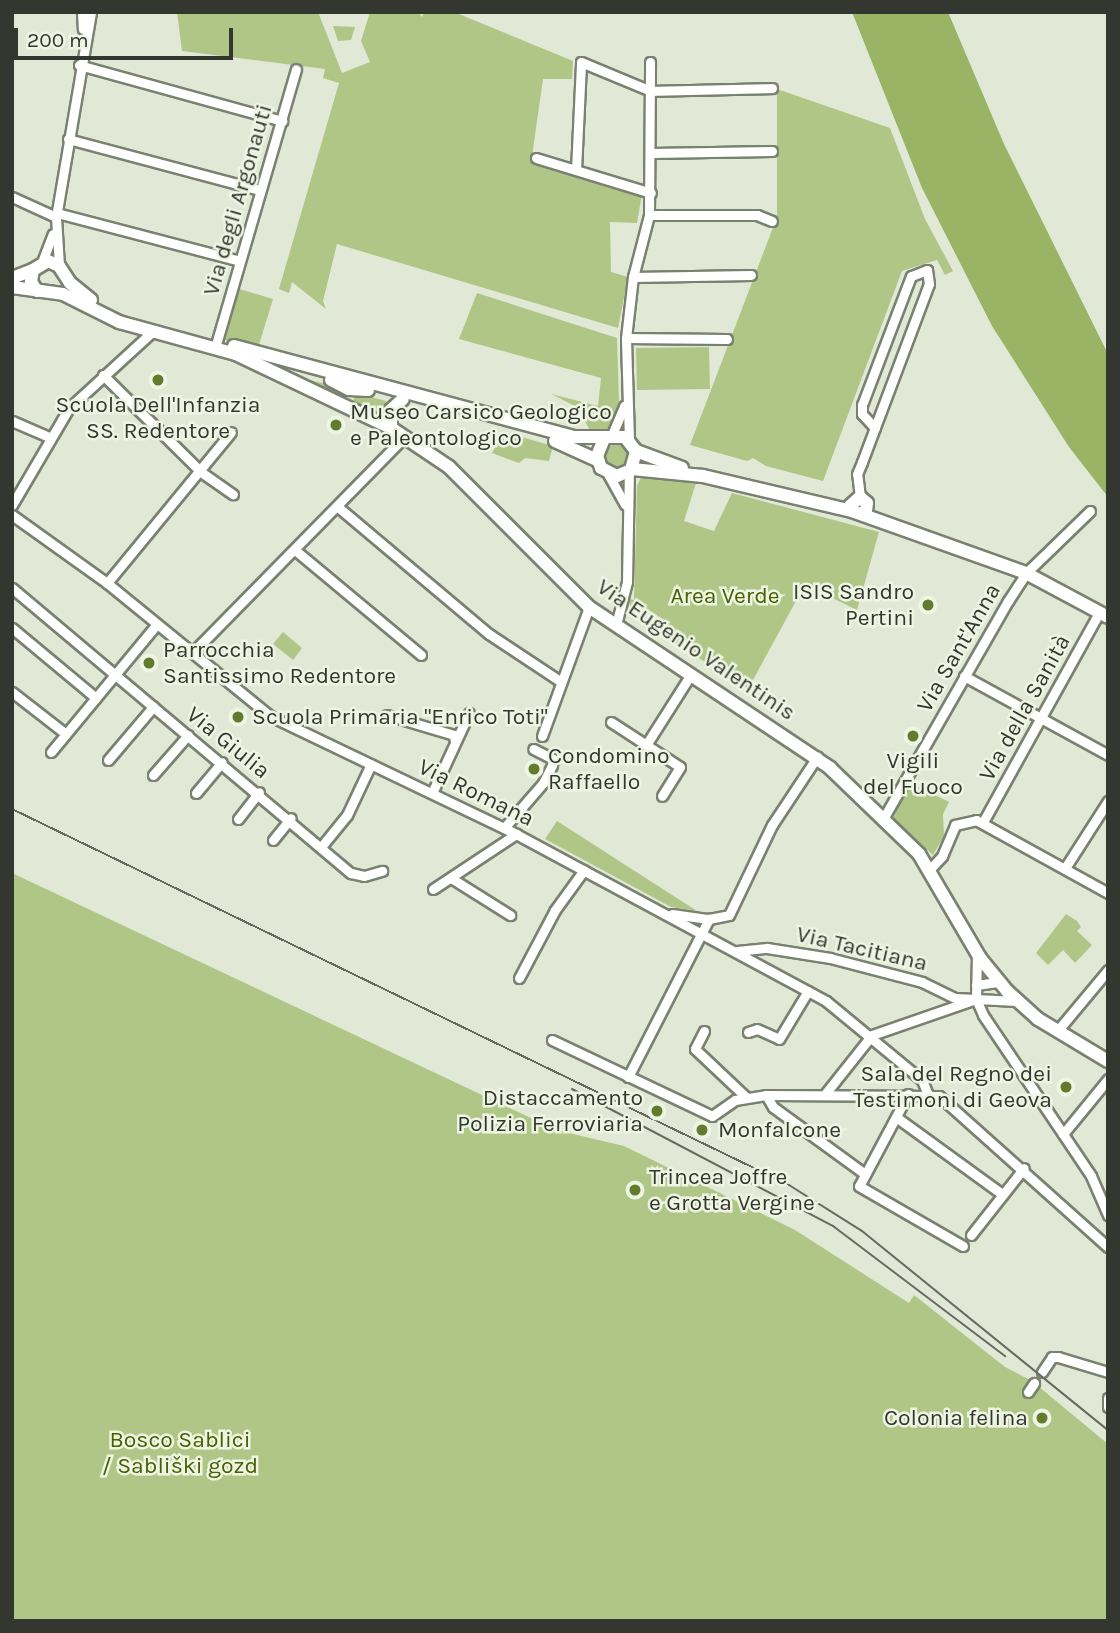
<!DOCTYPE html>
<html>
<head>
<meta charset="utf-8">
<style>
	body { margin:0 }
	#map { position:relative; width:1120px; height:1633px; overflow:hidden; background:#e1e8d6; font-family:Karla,sans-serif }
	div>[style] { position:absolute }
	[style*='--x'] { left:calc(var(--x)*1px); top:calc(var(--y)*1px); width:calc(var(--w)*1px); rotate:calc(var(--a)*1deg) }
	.green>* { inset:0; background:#afc687 }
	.round { border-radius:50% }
	.water>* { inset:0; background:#99b464 }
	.roads { filter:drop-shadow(2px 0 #7a8170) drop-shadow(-2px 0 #7a8170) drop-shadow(0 2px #7a8170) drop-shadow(0 -2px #7a8170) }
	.minor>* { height:9px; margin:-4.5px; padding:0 4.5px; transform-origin:4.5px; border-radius:4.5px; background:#fff }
	.major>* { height:12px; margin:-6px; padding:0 6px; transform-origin:6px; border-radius:6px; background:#fff }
	.rail>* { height:2px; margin:-1px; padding:0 1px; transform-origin:1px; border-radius:1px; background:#666a60 }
	.dots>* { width:19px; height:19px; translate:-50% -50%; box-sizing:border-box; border:4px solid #eef5e3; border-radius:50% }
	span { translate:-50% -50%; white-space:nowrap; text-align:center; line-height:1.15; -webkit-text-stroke:5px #eef5e3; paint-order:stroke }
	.street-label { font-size:23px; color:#343730 }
	.poi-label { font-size:23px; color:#343730 }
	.left { translate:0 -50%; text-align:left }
	.right { translate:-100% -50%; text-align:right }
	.park-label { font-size:23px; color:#485f00 }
	.frame { position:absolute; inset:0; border:14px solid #343730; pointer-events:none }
	.scale { position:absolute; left:14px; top:28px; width:219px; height:32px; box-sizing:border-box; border:4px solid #343730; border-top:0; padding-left:9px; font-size:21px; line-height:24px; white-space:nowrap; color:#343730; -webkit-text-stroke:5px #eef5e3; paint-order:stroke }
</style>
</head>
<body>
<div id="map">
	<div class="green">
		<div style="clip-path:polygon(177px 12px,318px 12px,342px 73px,370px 62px,361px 41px,370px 12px,418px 12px,422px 17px,424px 12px,454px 12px,573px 61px,572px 79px,543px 79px,531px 163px,642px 194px,637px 223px,610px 222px,611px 272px,628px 277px,618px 328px,337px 244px,323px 301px,326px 309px,292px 282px,289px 293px,279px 289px,339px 83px,323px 78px,325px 69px,182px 51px)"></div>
		<div style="clip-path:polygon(333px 26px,355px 27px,351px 40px,338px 41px)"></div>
		<div style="clip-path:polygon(777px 89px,890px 128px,925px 219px,953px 271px,945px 275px,937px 260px,902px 271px,823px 481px,766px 466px,753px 458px,747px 461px,690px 445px,777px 217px)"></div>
		<div style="clip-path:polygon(236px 288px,273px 299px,258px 348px,220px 339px)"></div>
		<div style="clip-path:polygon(477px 293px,617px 338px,619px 403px,609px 429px,592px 434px,577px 407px,551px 394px,598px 406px,601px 378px,459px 339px)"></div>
		<div style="clip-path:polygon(709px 347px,710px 389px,637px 390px,636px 348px)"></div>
		<div style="clip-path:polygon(302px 378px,341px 388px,348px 392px,345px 400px)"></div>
		<div style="clip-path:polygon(355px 393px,386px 401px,383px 417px,353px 404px)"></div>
		<div style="clip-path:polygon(504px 432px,553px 446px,549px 461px,525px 458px,519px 463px,492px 453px)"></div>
		<div class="round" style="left:605px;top:444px;width:24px;height:24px"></div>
		<div style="clip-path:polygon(642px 475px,696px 483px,684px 521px,714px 531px,732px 493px,879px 532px,857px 610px,820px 592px,796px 601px,748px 689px,656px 631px,663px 619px,648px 610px,630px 608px,630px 599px,634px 600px,637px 486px)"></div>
		<div style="clip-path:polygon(283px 632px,302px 648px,293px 660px,273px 644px)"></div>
		<div style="clip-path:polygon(909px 782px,949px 802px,943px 814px,944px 836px,933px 855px,893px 819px)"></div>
		<div style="clip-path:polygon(557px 821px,697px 911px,671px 907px,545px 839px)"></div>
		<div style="clip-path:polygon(12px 873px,556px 1130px,624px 1146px,795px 1230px,909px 1303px,914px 1295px,1005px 1367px,1032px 1381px,1108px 1444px,1108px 1621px,12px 1621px)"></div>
		<div style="clip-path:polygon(1066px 914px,1077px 921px,1081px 927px,1077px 931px,1092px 945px,1075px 963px,1063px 950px,1048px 965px,1036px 953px)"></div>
	</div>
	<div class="water">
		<div style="clip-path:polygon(852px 12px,948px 12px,1004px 144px,1108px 354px,1108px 497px,1069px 447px,992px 326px,922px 188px)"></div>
	</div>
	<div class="roads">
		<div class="minor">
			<div style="--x:82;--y:12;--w:17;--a:87"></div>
			<div style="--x:79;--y:65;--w:211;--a:15.4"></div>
			<div style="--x:68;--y:139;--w:199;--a:14.9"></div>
			<div style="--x:651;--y:153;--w:121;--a:-0.9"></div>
			<div style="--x:536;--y:158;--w:120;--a:16.9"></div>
			<div style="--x:576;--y:170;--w:108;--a:-87.3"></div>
			<div style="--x:581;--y:62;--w:76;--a:22.5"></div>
			<div style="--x:651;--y:91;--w:121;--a:-1.4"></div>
			<div style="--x:12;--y:197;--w:48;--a:24.4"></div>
			<div style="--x:57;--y:213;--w:189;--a:14.7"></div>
			<div style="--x:649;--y:215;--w:108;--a:0"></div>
			<div style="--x:757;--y:215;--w:16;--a:22"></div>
			<div style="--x:42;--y:262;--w:30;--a:-69"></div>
			<div style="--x:59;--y:266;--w:49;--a:-93.5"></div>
			<div style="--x:56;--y:217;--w:208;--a:-80.3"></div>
			<div style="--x:633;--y:277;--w:118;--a:-1"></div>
			<div style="--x:626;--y:338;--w:101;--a:0.6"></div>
			<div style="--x:217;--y:341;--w:283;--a:-73.8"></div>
			<div style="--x:103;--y:375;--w:138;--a:44.7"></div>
			<div style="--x:201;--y:472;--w:39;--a:35"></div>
			<div style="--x:12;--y:421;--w:40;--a:23.4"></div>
			<div style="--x:611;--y:437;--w:34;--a:-67"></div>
			<div style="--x:629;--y:440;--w:102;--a:-91.7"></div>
			<div style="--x:626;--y:338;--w:61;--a:-83.5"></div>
			<div style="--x:633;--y:277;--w:64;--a:-75.5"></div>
			<div style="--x:649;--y:215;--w:153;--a:-89.6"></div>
			<div style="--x:608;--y:474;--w:35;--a:61"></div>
			<div style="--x:860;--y:497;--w:23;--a:-97"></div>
			<div style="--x:857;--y:474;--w:13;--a:-67"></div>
			<div style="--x:862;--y:462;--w:190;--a:-69.4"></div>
			<div style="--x:929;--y:284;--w:14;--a:-98"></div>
			<div style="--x:927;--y:270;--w:17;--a:159"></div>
			<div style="--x:911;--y:276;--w:138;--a:110.8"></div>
			<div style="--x:862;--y:405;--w:9;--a:90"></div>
			<div style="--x:862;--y:414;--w:19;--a:47"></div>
			<div style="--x:12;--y:505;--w:113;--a:-59.6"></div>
			<div style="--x:69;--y:408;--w:113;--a:-42.5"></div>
			<div style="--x:338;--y:507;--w:197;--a:40.1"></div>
			<div style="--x:489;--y:634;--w:85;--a:33.5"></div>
			<div style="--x:12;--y:515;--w:117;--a:35.6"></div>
			<div style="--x:107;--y:583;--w:210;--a:39.2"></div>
			<div style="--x:270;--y:716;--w:273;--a:25.6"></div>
			<div style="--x:516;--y:834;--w:352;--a:28.3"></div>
			<div style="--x:826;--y:1001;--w:124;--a:39.5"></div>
			<div style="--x:922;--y:1080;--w:16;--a:68"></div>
			<div style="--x:295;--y:550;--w:164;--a:39.8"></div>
			<div style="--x:107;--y:583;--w:195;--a:-50.6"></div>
			<div style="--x:12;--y:588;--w:443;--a:40.1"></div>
			<div style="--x:351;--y:873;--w:13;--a:13"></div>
			<div style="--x:364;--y:876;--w:19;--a:-16"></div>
			<div style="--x:616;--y:625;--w:44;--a:-75.7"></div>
			<div style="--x:627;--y:582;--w:110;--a:-89"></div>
			<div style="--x:12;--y:628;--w:109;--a:39.8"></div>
			<div style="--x:192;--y:653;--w:304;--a:-45.5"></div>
			<div style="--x:964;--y:676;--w:164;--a:28.7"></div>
			<div style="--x:12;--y:692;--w:68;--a:37.9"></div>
			<div style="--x:387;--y:715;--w:70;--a:16.6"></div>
			<div style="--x:454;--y:735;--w:7;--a:82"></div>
			<div style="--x:611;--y:722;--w:82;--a:33.1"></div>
			<div style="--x:680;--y:767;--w:34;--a:122"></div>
			<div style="--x:542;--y:736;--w:137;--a:-70"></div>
			<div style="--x:646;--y:745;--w:84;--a:-57.6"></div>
			<div style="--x:51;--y:752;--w:166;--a:-50.4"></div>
			<div style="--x:108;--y:760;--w:70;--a:-49.7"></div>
			<div style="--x:153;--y:775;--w:53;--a:-48.8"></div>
			<div style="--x:196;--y:793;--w:40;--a:-50"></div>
			<div style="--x:432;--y:793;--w:88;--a:-65.2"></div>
			<div style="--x:238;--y:819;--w:34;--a:-52"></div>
			<div style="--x:883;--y:819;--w:251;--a:-60.2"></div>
			<div style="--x:1008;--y:601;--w:33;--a:-57"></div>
			<div style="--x:1026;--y:573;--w:89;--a:-44.1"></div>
			<div style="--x:983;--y:822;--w:241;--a:-61"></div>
			<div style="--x:504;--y:828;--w:60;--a:-49.1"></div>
			<div style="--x:543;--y:783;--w:20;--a:-63"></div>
			<div style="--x:552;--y:765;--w:6;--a:-81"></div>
			<div style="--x:553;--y:759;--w:22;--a:-153"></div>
			<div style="--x:273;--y:840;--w:28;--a:-51"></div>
			<div style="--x:321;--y:847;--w:41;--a:-50.9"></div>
			<div style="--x:347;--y:815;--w:56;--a:-64.8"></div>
			<div style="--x:1065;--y:868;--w:80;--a:-57.3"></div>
			<div style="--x:930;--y:869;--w:18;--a:-47"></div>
			<div style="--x:942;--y:856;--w:34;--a:-67"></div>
			<div style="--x:955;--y:825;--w:22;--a:-13"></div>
			<div style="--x:976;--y:820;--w:151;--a:28.9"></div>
			<div style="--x:451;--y:878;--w:70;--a:32.1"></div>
			<div style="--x:433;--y:889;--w:100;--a:-33.5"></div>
			<div style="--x:672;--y:914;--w:37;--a:8"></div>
			<div style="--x:737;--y:951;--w:30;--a:-6"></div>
			<div style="--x:767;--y:948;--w:64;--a:9"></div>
			<div style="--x:830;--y:958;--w:95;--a:14.6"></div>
			<div style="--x:922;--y:982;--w:37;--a:26"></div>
			<div style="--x:955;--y:998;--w:21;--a:3"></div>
			<div style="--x:977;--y:954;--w:45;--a:91.3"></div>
			<div style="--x:976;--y:999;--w:17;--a:66"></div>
			<div style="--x:983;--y:1015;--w:194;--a:56.1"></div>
			<div style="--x:1091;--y:1176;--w:43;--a:66.4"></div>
			<div style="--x:519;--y:978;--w:77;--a:-62.1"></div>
			<div style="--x:555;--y:910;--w:49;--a:-54.1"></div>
			<div style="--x:976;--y:985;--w:22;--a:-8"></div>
			<div style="--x:1058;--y:1030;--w:78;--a:-50.2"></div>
			<div style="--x:704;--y:1031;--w:20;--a:117"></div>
			<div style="--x:695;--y:1049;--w:71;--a:43.3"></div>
			<div style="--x:748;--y:1032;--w:9;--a:-18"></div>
			<div style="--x:757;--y:1029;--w:24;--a:24"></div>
			<div style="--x:779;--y:1039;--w:56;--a:-58.9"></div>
			<div style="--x:552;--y:1040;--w:177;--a:25.4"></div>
			<div style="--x:712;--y:1116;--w:28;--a:-35"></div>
			<div style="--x:735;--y:1100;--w:31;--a:-9"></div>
			<div style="--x:766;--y:1095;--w:173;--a:0.3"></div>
			<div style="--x:939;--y:1096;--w:227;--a:41.8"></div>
			<div style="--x:628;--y:1077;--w:178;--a:-62.9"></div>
			<div style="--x:709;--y:919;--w:20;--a:-11"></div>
			<div style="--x:729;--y:915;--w:100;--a:-64.5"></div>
			<div style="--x:772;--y:825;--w:82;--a:-56.5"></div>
			<div style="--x:825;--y:1094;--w:75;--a:-51.5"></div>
			<div style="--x:872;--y:1035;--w:110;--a:-19.1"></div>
			<div style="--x:976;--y:999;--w:41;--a:2.8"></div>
			<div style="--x:908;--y:1094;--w:104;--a:118"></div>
			<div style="--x:859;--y:1186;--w:120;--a:30"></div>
			<div style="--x:766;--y:1095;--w:14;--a:60"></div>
			<div style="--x:773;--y:1107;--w:114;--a:36.1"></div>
			<div style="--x:896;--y:1117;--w:131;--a:36"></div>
			<div style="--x:1063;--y:1134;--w:71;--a:-50.7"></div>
			<div style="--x:971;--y:1235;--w:85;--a:-51.7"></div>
			<div style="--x:1042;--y:1372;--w:18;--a:-56"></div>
			<div style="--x:1052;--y:1357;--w:6;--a:0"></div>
			<div style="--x:1058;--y:1357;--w:52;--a:16.7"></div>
			<div style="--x:1028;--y:1392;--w:11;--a:-56"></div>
			<div style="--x:1108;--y:1398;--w:9;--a:90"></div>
		</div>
		<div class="major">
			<div style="--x:12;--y:278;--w:22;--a:-21"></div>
			<div style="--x:12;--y:287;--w:51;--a:7.8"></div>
			<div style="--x:63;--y:294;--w:63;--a:26.6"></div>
			<div style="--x:119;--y:322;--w:121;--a:15.3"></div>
			<div style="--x:236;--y:354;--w:172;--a:25.5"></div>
			<div style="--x:391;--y:428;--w:70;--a:33.9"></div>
			<div style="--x:449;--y:467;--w:198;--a:45"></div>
			<div style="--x:589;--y:607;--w:290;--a:33.7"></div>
			<div style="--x:830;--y:768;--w:124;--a:44"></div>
			<div style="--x:919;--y:854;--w:121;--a:59.6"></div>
			<div style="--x:980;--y:958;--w:43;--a:50.7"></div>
			<div style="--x:1007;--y:991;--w:42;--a:42.1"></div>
			<div style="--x:1038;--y:1019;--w:82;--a:31"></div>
			<div style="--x:37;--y:291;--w:11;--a:-124"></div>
			<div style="--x:31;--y:282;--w:12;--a:-81"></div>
			<div style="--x:33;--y:270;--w:17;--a:-31"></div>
			<div style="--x:48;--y:261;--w:12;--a:24"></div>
			<div style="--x:59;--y:266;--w:20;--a:57"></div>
			<div style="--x:70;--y:283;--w:27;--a:39"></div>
			<div style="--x:234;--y:346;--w:352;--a:15"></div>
			<div style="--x:574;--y:437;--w:51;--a:0"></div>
			<div style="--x:625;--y:437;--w:18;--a:52"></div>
			<div style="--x:636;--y:451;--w:20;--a:105"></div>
			<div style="--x:631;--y:470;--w:15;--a:157"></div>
			<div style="--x:617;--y:476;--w:18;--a:-153"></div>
			<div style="--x:601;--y:468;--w:13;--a:-108"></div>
			<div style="--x:597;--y:456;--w:16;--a:-68"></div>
			<div style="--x:331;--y:380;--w:20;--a:27"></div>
			<div style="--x:349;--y:389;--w:19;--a:3"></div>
			<div style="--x:391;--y:428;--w:18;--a:-90"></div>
			<div style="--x:391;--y:410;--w:16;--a:-43"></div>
			<div style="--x:555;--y:441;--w:46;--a:24.3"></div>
			<div style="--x:636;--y:451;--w:49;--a:20.3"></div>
			<div style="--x:632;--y:469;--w:71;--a:5.6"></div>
			<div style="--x:703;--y:476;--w:153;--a:13.2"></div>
			<div style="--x:852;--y:511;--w:185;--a:19.6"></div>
			<div style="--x:1026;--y:573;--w:93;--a:28.2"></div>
			<div style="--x:850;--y:506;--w:13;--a:-42"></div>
			<div style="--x:860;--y:497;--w:9;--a:41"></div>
			<div style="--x:867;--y:503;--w:8;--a:97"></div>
		</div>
	</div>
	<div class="rail">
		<div style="--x:12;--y:809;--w:863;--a:25.82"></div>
		<div style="--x:789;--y:1185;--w:86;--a:32.2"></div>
		<div style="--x:862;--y:1231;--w:316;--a:39"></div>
		<div style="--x:572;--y:1089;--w:295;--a:27.7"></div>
		<div style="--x:833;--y:1226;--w:216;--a:37.1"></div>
	</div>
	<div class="dots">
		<div style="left:158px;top:380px;background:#637b2d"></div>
		<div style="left:336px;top:425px;background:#637b2d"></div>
		<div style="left:928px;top:605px;background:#637b2d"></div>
		<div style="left:149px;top:663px;background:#637b2d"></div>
		<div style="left:238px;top:717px;background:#637b2d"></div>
		<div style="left:913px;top:736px;background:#637b2d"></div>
		<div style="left:534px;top:769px;background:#637b2d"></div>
		<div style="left:1066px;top:1087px;background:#637b2d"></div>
		<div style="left:657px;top:1111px;background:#637b2d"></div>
		<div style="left:702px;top:1130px;background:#637b2d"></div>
		<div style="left:635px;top:1190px;background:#637b2d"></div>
		<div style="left:1042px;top:1418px;background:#637b2d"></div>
	</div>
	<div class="street-label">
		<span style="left:238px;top:200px;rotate:-74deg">Via degli Argonauti</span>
		<span style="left:959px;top:648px;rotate:-60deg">Via Sant'Anna</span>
		<span style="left:696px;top:650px;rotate:34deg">Via Eugenio Valentinis</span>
		<span style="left:1025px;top:708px;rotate:-61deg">Via della Sanità</span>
		<span style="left:228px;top:743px;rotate:39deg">Via Giulia</span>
		<span style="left:476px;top:793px;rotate:26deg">Via Romana</span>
		<span style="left:862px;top:949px;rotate:13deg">Via Tacitiana</span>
	</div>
	<div class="poi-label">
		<span style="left:158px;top:418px">Scuola Dell'Infanzia<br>SS. Redentore</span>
		<span class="left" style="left:350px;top:425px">Museo Carsico Geologico<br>e Paleontologico</span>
		<span class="right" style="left:914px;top:605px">ISIS Sandro<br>Pertini</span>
		<span class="left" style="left:163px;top:663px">Parrocchia<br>Santissimo Redentore</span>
		<span class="left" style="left:252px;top:717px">Scuola Primaria "Enrico Toti"</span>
		<span class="left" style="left:548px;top:769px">Condomino<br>Raffaello</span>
		<span style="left:913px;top:774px">Vigili<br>del Fuoco</span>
		<span class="right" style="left:1052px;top:1087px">Sala del Regno dei<br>Testimoni di Geova</span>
		<span class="right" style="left:643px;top:1111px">Distaccamento<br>Polizia Ferroviaria</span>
		<span class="left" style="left:718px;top:1130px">Monfalcone</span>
		<span class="left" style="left:649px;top:1190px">Trincea Joffre<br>e Grotta Vergine</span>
		<span class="right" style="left:1028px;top:1418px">Colonia felina</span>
	</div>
	<div class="park-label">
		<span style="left:725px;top:596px">Area Verde</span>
		<span style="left:180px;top:1453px">Bosco Sablici<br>/ Sabliški gozd</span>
	</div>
	<div class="frame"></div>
	<div class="scale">200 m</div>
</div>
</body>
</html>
